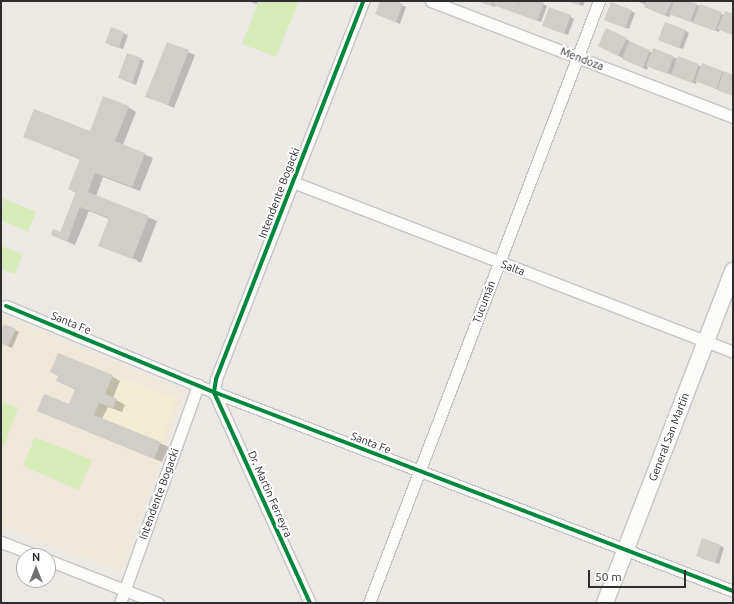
<!DOCTYPE html>
<html>
<head>
<meta charset="utf-8">
<style>
	body { margin:0 }
	#map { position:relative; width:734px; height:604px; overflow:hidden; background:#ece8e4; font-family:Ubuntu,sans-serif }
	div>[style] { position:absolute }
	[style*='--x'] { left:calc(var(--x)*1px); top:calc(var(--y)*1px); width:calc(var(--w)*1px); rotate:calc(var(--a)*1deg) }
	.education>* { inset:0; background:#efe7d8 }
	.sand>* { inset:0; background:#f1ecd2 }
	.pitch>* { inset:0; background:#d7ecb9 }
	.shadow>* { inset:0; background:#0003 }
	.building>* { inset:0; background:#d1ceca }
	.roads { filter:drop-shadow(1px 0 #c5c4c5) drop-shadow(-1px 0 #c5c4c5) drop-shadow(0 1px #c5c4c5) drop-shadow(0 -1px #c5c4c5) }
	.minor>* { height:11px; margin:-5.5px; padding:0 5.5px; transform-origin:5.5px; border-radius:5.5px; background:#fcfcfb }
	.secondary>* { height:16px; margin:-8px; padding:0 8px; transform-origin:8px; border-radius:8px; background:#fcfcfb }
	.cycleway>* { height:4px; margin:-2px; padding:0 2px; transform-origin:2px; border-radius:2px; background:#00873e }
	span { translate:-50% -50%; white-space:nowrap; text-align:center; line-height:1.15; -webkit-text-stroke:4px #fff; paint-order:stroke }
	.street-label { font-size:11px; color:#2e2e2e }
	.frame { position:absolute; inset:0; border:2px solid #2e2e2e; pointer-events:none }
	.north { position:absolute; left:16px; top:548px; width:40px; height:40px; box-sizing:border-box; background:#fff; border:1px solid #ababab; border-radius:50%; rotate:0deg; font-size:11px; font-weight:700; line-height:16px; text-align:center; color:#2e2e2e }
	.north::after { content:''; display:block; margin:auto; width:14px; height:18px; background:#706f6e; clip-path:polygon(50% 0,100% 100%,50% 72%,0 100%) }
	.scale { position:absolute; left:588px; top:570px; width:98px; height:18px; box-sizing:border-box; border:2px solid #2e2e2e; border-top:0; padding-left:5px; font-size:12px; line-height:14px; white-space:nowrap; color:#2e2e2e; -webkit-text-stroke:3px #fff; paint-order:stroke }
</style>
</head>
<body>
<div id="map">
	<div class="education">
		<div style="clip-path:polygon(1px 315px,185px 391px,121px 572px,1px 525px)"></div>
	</div>
	<div class="sand">
		<div style="clip-path:polygon(113px 375px,176px 399px,161px 442px,94px 415px,99px 403px,113px 408px,117px 399px,105px 394px)"></div>
	</div>
	<div class="pitch">
		<div style="clip-path:polygon(259px 1px,299px 1px,276px 57px,242px 44px)"></div>
		<div style="clip-path:polygon(3px 198px,36px 212px,28px 232px,1px 220px)"></div>
		<div style="clip-path:polygon(1px 246px,23px 254px,15px 274px,1px 269px)"></div>
		<div style="clip-path:polygon(1px 402px,18px 408px,1px 454px)"></div>
		<div style="clip-path:polygon(35px 437px,92px 460px,79px 490px,23px 466px)"></div>
	</div>
	<div class="shadow">
		<div style="clip-path:polygon(248px 1px,258px 1px,257px 4px)"></div>
		<div style="clip-path:polygon(381px 1px,392px 1px,406px 7px,400px 24px,376px 14px)"></div>
		<div style="clip-path:polygon(478px 1px,536px 1px,547px 6px,541px 22px,496px 5px,495px 7px)"></div>
		<div style="clip-path:polygon(567px 1px,585px 1px,583px 6px)"></div>
		<div style="clip-path:polygon(637px 1px,686px 1px,724px 15px,733px 15px,733px 35px,720px 29px,719px 32px,671px 14px,669px 17px,649px 9px,646px 5px)"></div>
		<div style="clip-path:polygon(631px 11px,635px 13px,629px 29px,609px 22px)"></div>
		<div style="clip-path:polygon(570px 16px,574px 19px,568px 35px,547px 27px)"></div>
		<div style="clip-path:polygon(112px 28px,128px 35px,123px 49px,110px 45px)"></div>
		<div style="clip-path:polygon(685px 30px,689px 33px,683px 49px,663px 42px)"></div>
		<div style="clip-path:polygon(626px 39px,630px 41px,629px 43px,653px 53px,654px 50px,678px 59px,679px 58px,702px 67px,703px 64px,733px 76px,733px 96px,697px 81px,696px 84px,648px 66px,647px 70px,603px 48px)"></div>
		<div style="clip-path:polygon(168px 44px,195px 55px,174px 108px,147px 96px)"></div>
		<div style="clip-path:polygon(141px 59px,144px 61px,136px 85px,119px 78px)"></div>
		<div style="clip-path:polygon(128px 107px,136px 112px,123px 145px,153px 158px,140px 191px,103px 177px,96px 196px,157px 221px,141px 263px,137px 261px,137px 260px,99px 245px,109px 219px,89px 211px,75px 245px,52px 235px,61px 233px,76px 193px,69px 189px,81px 160px,25px 137px,90px 132px)"></div>
		<div style="clip-path:polygon(16px 330px,19px 332px,12px 348px,1px 343px,1px 334px)"></div>
		<div style="clip-path:polygon(112px 376px,120px 381px,113px 398px,125px 405px,122px 412px,108px 407px,102px 419px,169px 447px,162px 462px,38px 411px,70px 405px,76px 390px,57px 381px)"></div>
		<div style="clip-path:polygon(721px 546px,724px 548px,719px 564px,701px 558px)"></div>
	</div>
	<div class="building">
		<div style="clip-path:polygon(380px 1px,395px 1px,403px 4px,396px 22px,375px 14px)"></div>
		<div style="clip-path:polygon(478px 1px,493px 1px,491px 6px)"></div>
		<div style="clip-path:polygon(495px 1px,519px 1px,515px 13px,493px 5px)"></div>
		<div style="clip-path:polygon(520px 1px,539px 1px,544px 3px,537px 21px,515px 13px)"></div>
		<div style="clip-path:polygon(569px 1px,581px 1px,579px 5px)"></div>
		<div style="clip-path:polygon(647px 1px,672px 1px,665px 16px,644px 7px)"></div>
		<div style="clip-path:polygon(674px 1px,688px 1px,697px 4px,690px 22px,669px 14px)"></div>
		<div style="clip-path:polygon(611px 2px,632px 10px,625px 28px,604px 20px)"></div>
		<div style="clip-path:polygon(700px 4px,722px 12px,715px 31px,693px 23px)"></div>
		<div style="clip-path:polygon(549px 7px,571px 15px,564px 34px,542px 26px)"></div>
		<div style="clip-path:polygon(725px 11px,733px 14px,733px 35px,717px 29px)"></div>
		<div style="clip-path:polygon(665px 22px,686px 30px,679px 48px,658px 40px)"></div>
		<div style="clip-path:polygon(111px 27px,124px 32px,119px 48px,105px 43px)"></div>
		<div style="clip-path:polygon(606px 28px,627px 38px,618px 56px,598px 46px)"></div>
		<div style="clip-path:polygon(629px 41px,650px 50px,643px 68px,622px 59px)"></div>
		<div style="clip-path:polygon(167px 42px,189px 50px,168px 105px,145px 97px)"></div>
		<div style="clip-path:polygon(653px 48px,674px 56px,667px 74px,646px 66px)"></div>
		<div style="clip-path:polygon(127px 53px,141px 58px,132px 83px,118px 78px)"></div>
		<div style="clip-path:polygon(678px 56px,699px 64px,692px 83px,671px 75px)"></div>
		<div style="clip-path:polygon(702px 63px,723px 71px,716px 89px,695px 81px)"></div>
		<div style="clip-path:polygon(724px 71px,733px 75px,733px 96px,717px 90px)"></div>
		<div style="clip-path:polygon(103px 96px,129px 106px,115px 141px,145px 153px,132px 187px,95px 173px,88px 192px,149px 216px,132px 259px,98px 246px,109px 218px,80px 207px,67px 242px,51px 235px,53px 229px,60px 232px,76px 192px,68px 189px,80px 159px,23px 137px,34px 109px,90px 131px)"></div>
		<div style="clip-path:polygon(4px 324px,16px 329px,8px 346px,1px 343px,1px 332px)"></div>
		<div style="clip-path:polygon(58px 353px,113px 375px,105px 394px,117px 399px,113px 408px,99px 403px,94px 415px,161px 442px,154px 459px,37px 411px,44px 394px,69px 404px,75px 389px,56px 381px,58px 376px,50px 372px)"></div>
		<div style="clip-path:polygon(702px 538px,721px 545px,715px 563px,696px 556px)"></div>
	</div>
	<div class="roads">
		<div class="minor">
			<div style="--x:431;--y:1;--w:324;--a:21"></div>
			<div style="--x:293;--y:182;--w:472;--a:21.1"></div>
			<div style="--x:6;--y:306;--w:225;--a:22.5"></div>
			<div style="--x:214;--y:392;--w:556;--a:20.98"></div>
			<div style="--x:1;--y:542;--w:39;--a:21"></div>
			<div style="--x:48;--y:560;--w:118;--a:21.4"></div>
			<div style="--x:120;--y:603;--w:232;--a:-70.3"></div>
			<div style="--x:310;--y:603;--w:232;--a:-114.5"></div>
			<div style="--x:214;--y:392;--w:13;--a:-81"></div>
			<div style="--x:216;--y:379;--w:406;--a:-68.7"></div>
			<div style="--x:369;--y:603;--w:644;--a:-69.09"></div>
		</div>
		<div class="secondary">
			<div style="--x:605;--y:603;--w:356;--a:-68.9"></div>
		</div>
	</div>
	<div class="cycleway">
		<div style="--x:6;--y:306;--w:225;--a:22.5"></div>
		<div style="--x:214;--y:392;--w:556;--a:20.98"></div>
		<div style="--x:310;--y:603;--w:232;--a:-114.5"></div>
		<div style="--x:214;--y:392;--w:13;--a:-81"></div>
		<div style="--x:216;--y:379;--w:406;--a:-68.7"></div>
	</div>
	<div class="street-label">
		<span style="left:582px;top:59px;rotate:21deg">Mendoza</span>
		<span style="left:279px;top:193px;rotate:-69deg">Intendente Bogacki</span>
		<span style="left:513px;top:268px;rotate:21deg">Salta</span>
		<span style="left:484px;top:302px;rotate:-69deg">Tucumán</span>
		<span style="left:71px;top:323px;rotate:22deg">Santa Fe</span>
		<span style="left:669px;top:437px;rotate:-69deg">General San Martín</span>
		<span style="left:371px;top:443px;rotate:21deg">Santa Fe</span>
		<span style="left:159px;top:494px;rotate:-70deg">Intendente Bogacki</span>
		<span style="left:270px;top:494px;rotate:66deg">Dr. Martin Ferreyra</span>
	</div>
	<div class="frame"></div>
	<div class="north">N</div>
	<div class="scale">50 m</div>
</div>
</body>
</html>
